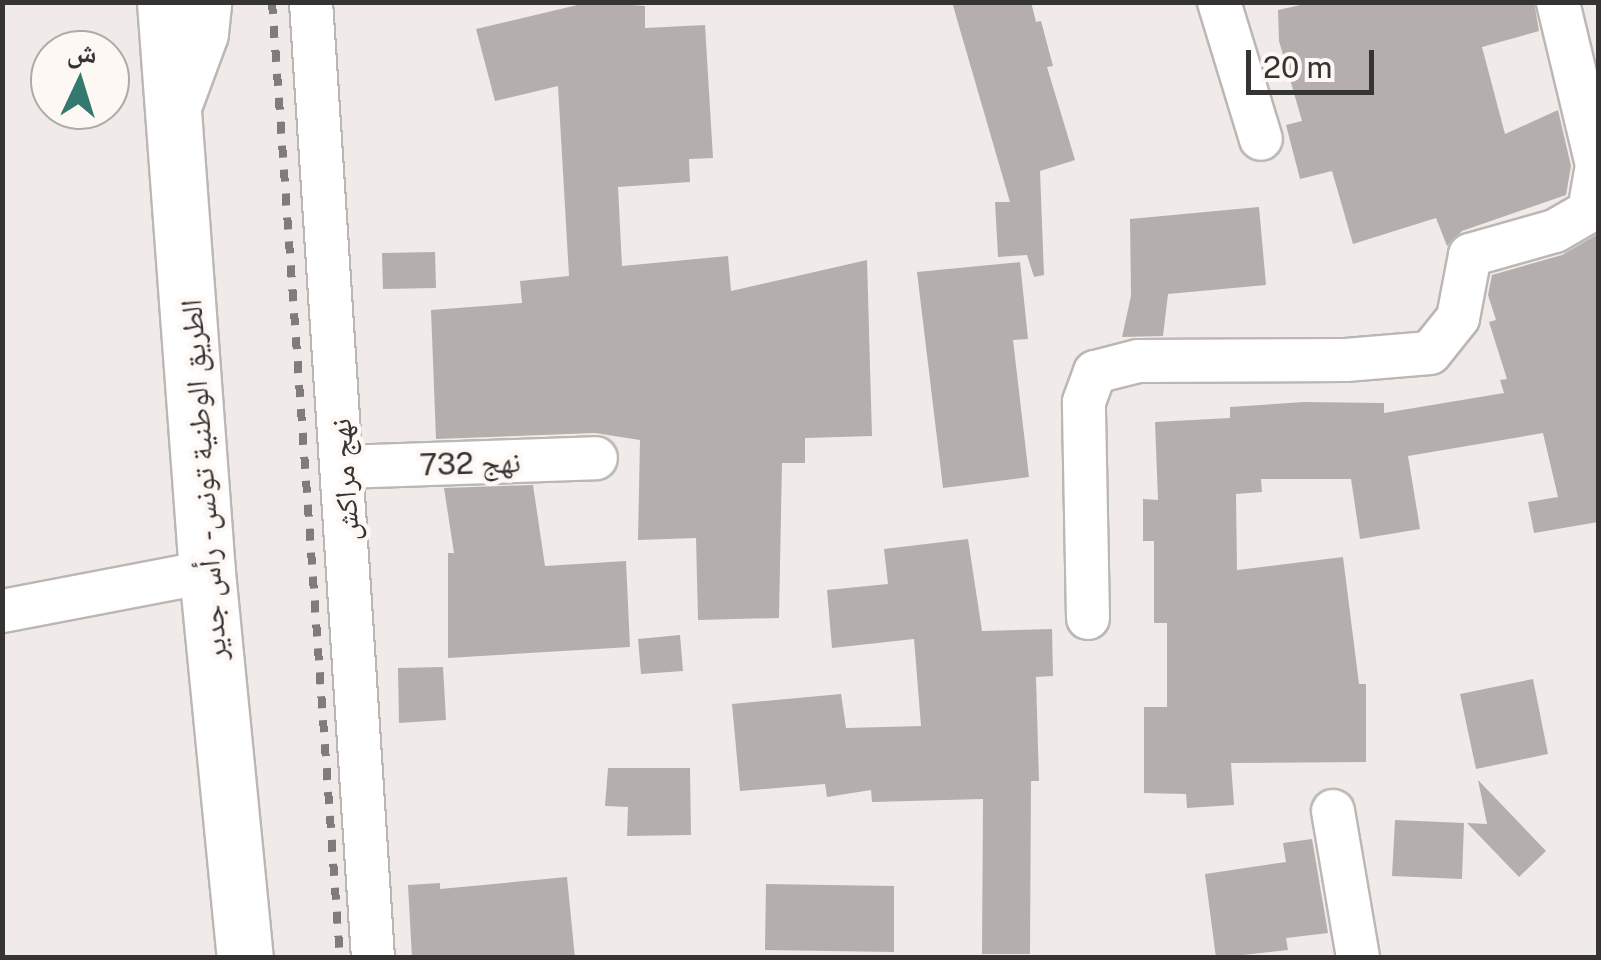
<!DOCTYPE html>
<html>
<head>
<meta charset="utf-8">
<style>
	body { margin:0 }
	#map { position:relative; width:1601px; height:960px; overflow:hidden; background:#f0ebe8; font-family:"Public Sans","Noto Naskh Arabic",sans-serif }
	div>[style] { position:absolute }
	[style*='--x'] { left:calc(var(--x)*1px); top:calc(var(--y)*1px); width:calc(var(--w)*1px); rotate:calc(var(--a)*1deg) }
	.building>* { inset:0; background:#b4afac }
	.roads { filter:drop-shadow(2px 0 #bcb7b4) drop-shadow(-2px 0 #bcb7b4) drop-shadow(0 2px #bcb7b4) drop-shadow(0 -2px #bcb7b4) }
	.minor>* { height:42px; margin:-21px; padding:0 21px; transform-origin:21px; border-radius:21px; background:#fff }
	.major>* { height:55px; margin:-27.5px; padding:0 27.5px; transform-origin:27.5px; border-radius:27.5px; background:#fff }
	.highway>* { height:55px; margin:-27.5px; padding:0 27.5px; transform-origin:27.5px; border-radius:27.5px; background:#fff }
	.rail>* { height:8px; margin-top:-4px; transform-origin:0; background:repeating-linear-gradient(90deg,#7f7c7a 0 12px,transparent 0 24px) }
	span { translate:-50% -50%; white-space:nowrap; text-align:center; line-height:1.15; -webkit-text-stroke:9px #fef8f5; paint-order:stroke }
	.street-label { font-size:30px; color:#363433 }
	.frame { position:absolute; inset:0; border:5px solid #363433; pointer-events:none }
	.north { position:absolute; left:30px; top:30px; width:100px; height:100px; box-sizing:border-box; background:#fef8f5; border:2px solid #aeaaa7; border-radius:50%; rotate:4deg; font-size:28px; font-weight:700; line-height:40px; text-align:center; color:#363433 }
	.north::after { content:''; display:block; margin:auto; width:35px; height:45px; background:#34796f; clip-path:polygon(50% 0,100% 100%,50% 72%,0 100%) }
	.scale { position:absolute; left:1246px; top:50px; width:128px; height:45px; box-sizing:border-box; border:5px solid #363433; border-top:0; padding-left:12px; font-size:30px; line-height:35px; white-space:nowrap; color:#363433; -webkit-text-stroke:8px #fef8f5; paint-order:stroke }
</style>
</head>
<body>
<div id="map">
	<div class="building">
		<div style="clip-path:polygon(590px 2px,645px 6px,645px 28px,705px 25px,713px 158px,689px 159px,690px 182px,618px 187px,622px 266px,728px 256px,731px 291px,867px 260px,872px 436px,805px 438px,805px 463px,782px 463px,779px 618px,698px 620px,696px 538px,638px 540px,640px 440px,595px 433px,436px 439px,431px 310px,522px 303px,520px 281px,569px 276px,558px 86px,495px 101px,476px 29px)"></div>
		<div style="clip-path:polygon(952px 2px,1031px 2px,1036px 22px,1041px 21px,1053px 66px,1047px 67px,1075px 160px,1040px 171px,1044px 275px,1034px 277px,1027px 255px,998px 257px,995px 202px,1010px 202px)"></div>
		<div style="clip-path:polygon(1314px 2px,1534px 2px,1539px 31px,1482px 47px,1505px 134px,1558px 110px,1571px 166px,1566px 195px,1462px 231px,1447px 246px,1436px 218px,1353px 244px,1332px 171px,1300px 179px,1286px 125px,1302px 121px,1279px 41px,1278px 10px)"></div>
		<div style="clip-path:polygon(1259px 207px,1266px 285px,1168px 294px,1163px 336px,1122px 337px,1131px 296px,1130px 219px)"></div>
		<div style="clip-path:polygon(1598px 234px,1598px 522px,1534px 533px,1528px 502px,1558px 497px,1543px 433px,1408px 456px,1420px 529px,1360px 539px,1351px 479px,1261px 479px,1262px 492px,1236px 494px,1237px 570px,1343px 557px,1359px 684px,1366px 684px,1366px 762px,1231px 763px,1234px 805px,1187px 808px,1186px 794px,1144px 793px,1144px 707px,1167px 707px,1167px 623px,1154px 623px,1154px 541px,1143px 541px,1143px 499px,1158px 500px,1155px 422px,1230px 418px,1230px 407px,1304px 402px,1384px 403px,1384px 413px,1504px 393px,1500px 380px,1507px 379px,1489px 322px,1496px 320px,1488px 295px,1492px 275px,1562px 255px)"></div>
		<div style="clip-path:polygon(435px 252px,436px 288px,383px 289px,382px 253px)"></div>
		<div style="clip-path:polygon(1020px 262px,1028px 339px,1013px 340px,1029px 477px,943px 488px,917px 272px)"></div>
		<div style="clip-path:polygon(533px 485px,545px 566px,626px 561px,630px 647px,448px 658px,448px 553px,454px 553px,444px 488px)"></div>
		<div style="clip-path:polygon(968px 539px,982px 631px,1052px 629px,1053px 676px,1036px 677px,1039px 781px,1031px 781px,1030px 954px,982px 954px,983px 799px,872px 802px,871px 790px,827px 797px,825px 784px,740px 791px,732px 704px,841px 694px,846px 728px,921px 726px,914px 639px,832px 648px,827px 590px,888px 584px,884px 549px)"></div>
		<div style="clip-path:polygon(680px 635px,683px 671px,641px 674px,638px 639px)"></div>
		<div style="clip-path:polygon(443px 667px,446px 720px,399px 723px,398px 668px)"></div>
		<div style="clip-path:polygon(1533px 679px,1548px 754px,1476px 769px,1460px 694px)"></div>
		<div style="clip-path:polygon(608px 768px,690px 768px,691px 835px,627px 836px,628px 807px,605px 806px)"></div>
		<div style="clip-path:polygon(1478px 780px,1546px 851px,1519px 877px,1467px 823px,1487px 824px)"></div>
		<div style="clip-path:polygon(1395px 820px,1464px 823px,1462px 879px,1392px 876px)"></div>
		<div style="clip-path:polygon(1312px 839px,1328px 933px,1286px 938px,1288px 950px,1216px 958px,1205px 874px,1286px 862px,1283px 843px)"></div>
		<div style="clip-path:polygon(567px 877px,575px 958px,412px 958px,408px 885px,440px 883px,440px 889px)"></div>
		<div style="clip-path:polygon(766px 884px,894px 886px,894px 952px,765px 950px)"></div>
	</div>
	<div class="roads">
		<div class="minor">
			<div style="--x:311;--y:2;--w:958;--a:86.29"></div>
			<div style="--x:1219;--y:2;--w:143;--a:73"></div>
			<div style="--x:343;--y:467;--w:253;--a:-2"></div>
			<div style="--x:2;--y:611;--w:209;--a:-10.8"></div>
			<div style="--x:1088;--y:618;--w:216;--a:-91.1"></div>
			<div style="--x:1084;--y:402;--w:32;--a:-70"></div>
			<div style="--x:1095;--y:372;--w:44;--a:-14.3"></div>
			<div style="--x:1138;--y:361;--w:208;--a:-0.3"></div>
			<div style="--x:1346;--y:360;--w:84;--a:-4.8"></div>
			<div style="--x:1430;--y:353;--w:45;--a:-51.3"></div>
			<div style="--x:1458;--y:318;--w:64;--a:-79.2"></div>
			<div style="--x:1470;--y:255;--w:88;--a:-15.8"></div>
			<div style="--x:1555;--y:231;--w:39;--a:-30"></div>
			<div style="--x:1589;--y:211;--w:47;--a:-80.1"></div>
			<div style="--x:1597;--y:165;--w:168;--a:-103.5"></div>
			<div style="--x:1333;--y:811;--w:149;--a:80.3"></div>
		</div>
		<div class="major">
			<div style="--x:165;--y:2;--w:572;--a:85.79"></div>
			<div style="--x:207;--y:572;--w:388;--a:84.4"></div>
		</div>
		<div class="highway">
			<div style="--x:176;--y:98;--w:69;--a:-69.7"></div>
			<div style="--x:200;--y:33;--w:31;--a:-84"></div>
		</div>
	</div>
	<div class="rail">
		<div style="--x:272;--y:2;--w:958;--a:85.93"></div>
	</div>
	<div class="street-label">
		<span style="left:470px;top:463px;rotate:-2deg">نهج 732</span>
		<span style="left:203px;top:480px;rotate:-94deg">الطريق الوطنية تونس - رأس جدير</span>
		<span style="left:344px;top:480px;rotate:-94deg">نهج مراكش</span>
	</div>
	<div class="frame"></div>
	<div class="north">ش</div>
	<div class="scale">20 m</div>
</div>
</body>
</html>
